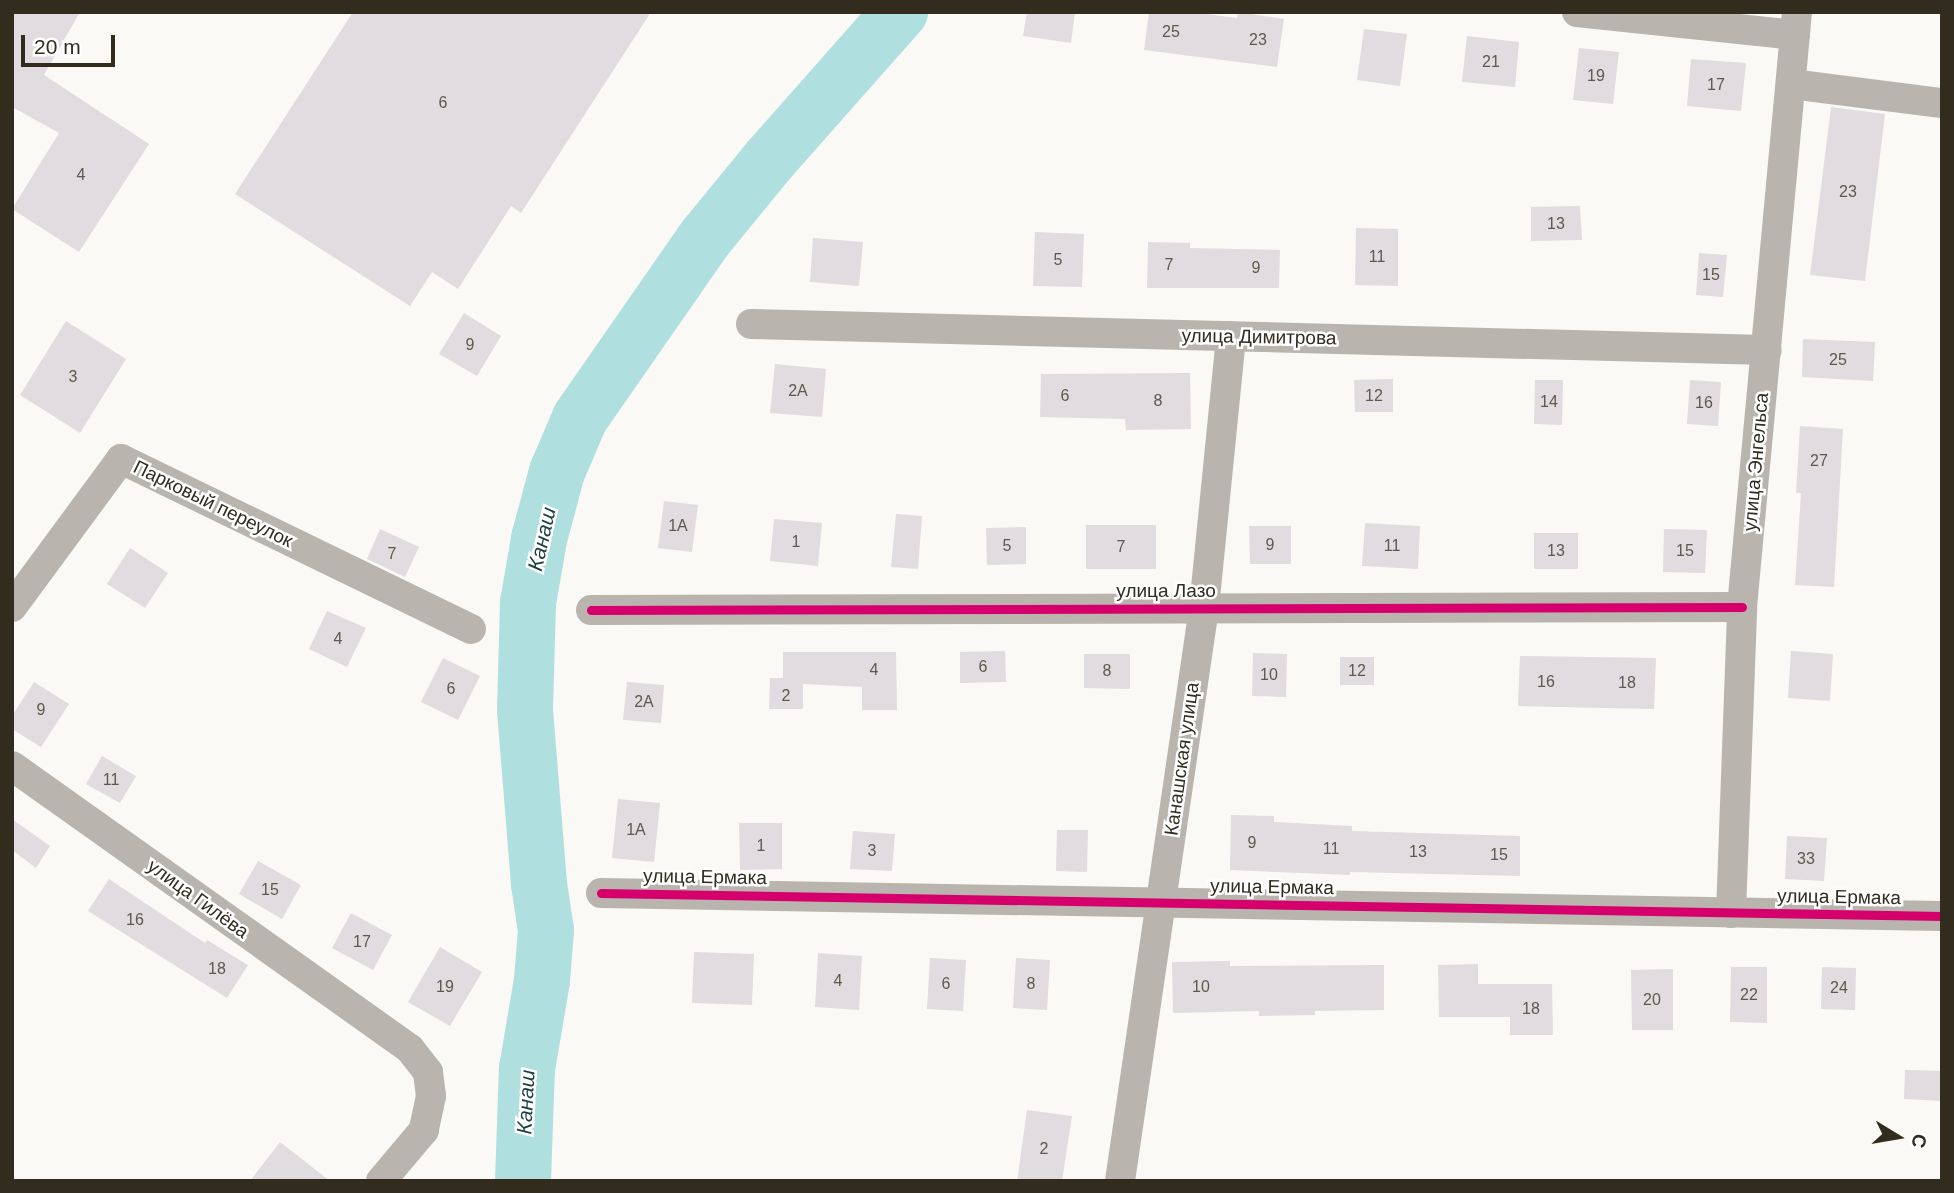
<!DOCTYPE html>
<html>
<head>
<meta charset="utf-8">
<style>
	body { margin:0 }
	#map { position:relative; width:1954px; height:1193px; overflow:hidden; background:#fbf9f5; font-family:Helvetica,sans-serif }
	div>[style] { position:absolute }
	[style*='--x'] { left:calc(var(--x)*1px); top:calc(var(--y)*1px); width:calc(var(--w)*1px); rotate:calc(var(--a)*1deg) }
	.river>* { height:56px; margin:-28px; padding:0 28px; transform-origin:28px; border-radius:28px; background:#afe0df }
	.building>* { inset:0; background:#e1dcdf }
	.minor>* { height:30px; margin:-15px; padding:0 15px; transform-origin:15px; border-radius:15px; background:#b9b5ae }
	.cycleway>* { height:9px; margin:-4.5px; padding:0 4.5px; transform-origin:4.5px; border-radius:4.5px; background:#d6006c }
	span { translate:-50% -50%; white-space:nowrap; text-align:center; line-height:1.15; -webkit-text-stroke:5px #fff; paint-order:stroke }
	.number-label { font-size:16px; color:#5e584f }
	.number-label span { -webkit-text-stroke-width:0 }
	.street-label { font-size:19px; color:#322c1f }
	.water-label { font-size:21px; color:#1d3f40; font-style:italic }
	.frame { position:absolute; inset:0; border:14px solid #322c1f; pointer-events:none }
	.north { position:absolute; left:1863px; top:1102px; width:70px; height:70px; -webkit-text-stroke:5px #fff; paint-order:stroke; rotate:101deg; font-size:19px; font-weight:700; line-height:28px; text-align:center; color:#322c1f }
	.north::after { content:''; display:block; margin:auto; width:24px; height:32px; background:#322c1f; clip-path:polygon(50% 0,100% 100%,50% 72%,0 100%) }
	.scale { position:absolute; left:21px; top:35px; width:94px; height:32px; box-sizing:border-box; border:4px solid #322c1f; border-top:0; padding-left:9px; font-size:21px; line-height:24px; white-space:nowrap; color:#322c1f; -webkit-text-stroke:5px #fff; paint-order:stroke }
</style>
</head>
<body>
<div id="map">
	<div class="river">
		<div style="--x:523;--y:1181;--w:112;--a:-88"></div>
		<div style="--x:527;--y:1069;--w:90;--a:-80.4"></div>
		<div style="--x:542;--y:980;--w:50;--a:-85.4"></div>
		<div style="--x:546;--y:930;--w:47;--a:-98.7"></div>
		<div style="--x:539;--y:884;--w:175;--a:-94.6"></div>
		<div style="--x:525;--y:710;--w:107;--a:-88.4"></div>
		<div style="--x:528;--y:603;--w:65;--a:-80.2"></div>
		<div style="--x:539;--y:539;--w:69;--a:-75"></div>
		<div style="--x:557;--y:472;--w:59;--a:-66.9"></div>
		<div style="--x:580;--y:418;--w:221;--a:-55.2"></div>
		<div style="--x:706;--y:237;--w:99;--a:-50.7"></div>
		<div style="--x:769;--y:160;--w:198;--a:-48.5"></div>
	</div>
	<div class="building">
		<div style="clip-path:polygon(12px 12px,80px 12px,44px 75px,149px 144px,79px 252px,12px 209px,59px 133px,12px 107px)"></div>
		<div style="clip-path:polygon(353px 12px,651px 12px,521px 213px,511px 206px,458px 289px,432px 272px,410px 306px,235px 194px)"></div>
		<div style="clip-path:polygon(1027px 12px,1075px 12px,1071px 43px,1023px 36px)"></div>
		<div style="clip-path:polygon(1149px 12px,1190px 12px,1237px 18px,1238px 12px,1284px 19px,1277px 67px,1144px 50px)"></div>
		<div style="clip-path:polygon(1364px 29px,1407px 34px,1400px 86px,1357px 80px)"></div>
		<div style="clip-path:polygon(1467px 36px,1519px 42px,1515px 87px,1462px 82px)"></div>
		<div style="clip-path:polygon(1579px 48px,1619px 52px,1613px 104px,1573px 100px)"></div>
		<div style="clip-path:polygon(1691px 59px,1746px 63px,1741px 111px,1687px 106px)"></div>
		<div style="clip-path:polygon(1831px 107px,1885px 114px,1865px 281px,1810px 275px)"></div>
		<div style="clip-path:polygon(1580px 206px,1582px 240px,1531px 241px,1531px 207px)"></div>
		<div style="clip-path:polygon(1356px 228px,1398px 229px,1398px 286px,1355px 285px)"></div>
		<div style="clip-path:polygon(1035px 232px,1084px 234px,1082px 287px,1033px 286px)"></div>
		<div style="clip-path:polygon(813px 238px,863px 242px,859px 286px,810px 282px)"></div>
		<div style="clip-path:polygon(1148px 242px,1190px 243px,1190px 248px,1280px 250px,1279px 288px,1147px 288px)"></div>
		<div style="clip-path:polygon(1699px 253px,1727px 255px,1723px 297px,1696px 295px)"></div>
		<div style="clip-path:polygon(464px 313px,501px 336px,477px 376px,439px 354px)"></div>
		<div style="clip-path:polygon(66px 321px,126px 359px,80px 433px,20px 395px)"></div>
		<div style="clip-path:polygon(1803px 339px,1875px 342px,1873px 381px,1802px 377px)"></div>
		<div style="clip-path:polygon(775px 364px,826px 369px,822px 417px,770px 413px)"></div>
		<div style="clip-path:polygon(1190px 373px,1191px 429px,1126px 430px,1125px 419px,1040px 417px,1041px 374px)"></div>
		<div style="clip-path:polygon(1393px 379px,1393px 412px,1355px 412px,1354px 380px)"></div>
		<div style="clip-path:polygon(1535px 380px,1563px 380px,1562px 425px,1534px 424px)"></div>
		<div style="clip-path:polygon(1690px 380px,1721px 382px,1718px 426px,1687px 424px)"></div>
		<div style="clip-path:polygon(1800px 426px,1843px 429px,1834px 587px,1795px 585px,1801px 493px,1796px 493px)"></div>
		<div style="clip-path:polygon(664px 501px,698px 505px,692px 552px,658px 548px)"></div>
		<div style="clip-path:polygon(896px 514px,922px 516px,918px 569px,891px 567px)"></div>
		<div style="clip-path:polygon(774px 519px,822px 523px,818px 566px,770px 561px)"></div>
		<div style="clip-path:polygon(1365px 523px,1420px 526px,1418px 569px,1362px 566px)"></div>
		<div style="clip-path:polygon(1086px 525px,1156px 525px,1156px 569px,1086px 569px)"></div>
		<div style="clip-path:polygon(1249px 526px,1291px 526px,1291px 564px,1250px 564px)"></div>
		<div style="clip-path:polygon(1026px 527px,1026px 564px,987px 565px,986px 528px)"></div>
		<div style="clip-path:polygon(380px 529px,419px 547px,405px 577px,367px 559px)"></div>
		<div style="clip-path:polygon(1664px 529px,1707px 530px,1705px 573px,1663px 572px)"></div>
		<div style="clip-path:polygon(1534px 533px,1578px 533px,1578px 569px,1534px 569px)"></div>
		<div style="clip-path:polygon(130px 548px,168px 573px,145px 608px,107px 584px)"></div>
		<div style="clip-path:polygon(327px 611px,366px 628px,347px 667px,309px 649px)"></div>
		<div style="clip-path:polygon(1005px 651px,1006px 682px,960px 683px,960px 652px)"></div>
		<div style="clip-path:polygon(1791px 651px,1833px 654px,1830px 701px,1788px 698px)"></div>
		<div style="clip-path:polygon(783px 652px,896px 652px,897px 710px,862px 710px,862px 687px,803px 684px,803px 709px,769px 709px,770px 678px,783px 678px)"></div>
		<div style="clip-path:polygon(1253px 653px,1287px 654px,1286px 697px,1252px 696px)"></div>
		<div style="clip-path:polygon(1084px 654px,1130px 654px,1130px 689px,1084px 688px)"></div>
		<div style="clip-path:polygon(1520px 656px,1656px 658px,1654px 709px,1518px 706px)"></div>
		<div style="clip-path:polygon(1340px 657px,1374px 657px,1374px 685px,1340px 685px)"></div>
		<div style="clip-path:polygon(443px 658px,480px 676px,458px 720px,421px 702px)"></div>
		<div style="clip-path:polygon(34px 682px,69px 704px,41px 747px,12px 729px,12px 716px)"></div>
		<div style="clip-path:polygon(627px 682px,664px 685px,661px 723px,623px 720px)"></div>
		<div style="clip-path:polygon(102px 756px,136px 776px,120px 803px,86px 784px)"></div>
		<div style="clip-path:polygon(618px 799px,660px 803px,654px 862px,612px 858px)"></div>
		<div style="clip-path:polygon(1231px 815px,1274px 816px,1274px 822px,1352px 826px,1352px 831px,1520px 836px,1520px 876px,1350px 872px,1350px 875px,1230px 870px)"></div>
		<div style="clip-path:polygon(12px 819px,50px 846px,36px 868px,12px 850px)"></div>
		<div style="clip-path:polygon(739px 823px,782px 823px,782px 869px,740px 870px)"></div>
		<div style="clip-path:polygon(1057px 830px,1088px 830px,1087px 872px,1056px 871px)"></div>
		<div style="clip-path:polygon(853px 831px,895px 834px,892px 871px,850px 869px)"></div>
		<div style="clip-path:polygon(1787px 836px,1827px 838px,1824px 881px,1785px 879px)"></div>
		<div style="clip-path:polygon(258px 861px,301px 885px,282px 919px,239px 894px)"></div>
		<div style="clip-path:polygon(109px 879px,205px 943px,207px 940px,248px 965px,227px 998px,88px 911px)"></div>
		<div style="clip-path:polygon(351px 913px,392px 935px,373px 970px,332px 948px)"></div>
		<div style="clip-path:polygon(440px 947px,482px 972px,450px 1026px,408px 1002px)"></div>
		<div style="clip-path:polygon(694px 952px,754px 954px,752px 1005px,692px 1003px)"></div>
		<div style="clip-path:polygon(818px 953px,862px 956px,859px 1010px,815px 1007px)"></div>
		<div style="clip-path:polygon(930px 958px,966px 960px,963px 1011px,927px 1009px)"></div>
		<div style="clip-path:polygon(1016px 958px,1050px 960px,1047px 1010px,1013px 1008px)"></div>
		<div style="clip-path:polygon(1230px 961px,1230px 966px,1384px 965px,1384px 1010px,1315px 1011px,1315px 1015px,1259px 1016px,1259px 1011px,1173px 1013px,1172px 962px)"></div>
		<div style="clip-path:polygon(1478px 964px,1478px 984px,1552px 984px,1553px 1035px,1510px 1035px,1510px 1017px,1439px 1017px,1438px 965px)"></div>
		<div style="clip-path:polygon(1731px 967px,1767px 967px,1767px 1023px,1730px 1022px)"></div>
		<div style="clip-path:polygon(1822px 967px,1856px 968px,1855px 1010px,1821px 1009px)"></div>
		<div style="clip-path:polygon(1673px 969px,1673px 1030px,1632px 1030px,1631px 970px)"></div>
		<div style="clip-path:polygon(1905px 1070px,1942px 1071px,1942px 1101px,1904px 1099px)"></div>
		<div style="clip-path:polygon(1027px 1110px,1072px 1116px,1062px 1181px,1017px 1181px)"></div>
		<div style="clip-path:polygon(280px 1142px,330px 1181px,250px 1181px)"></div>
	</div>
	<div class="minor">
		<div style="--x:1577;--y:12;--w:219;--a:6"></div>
		<div style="--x:1791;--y:84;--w:152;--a:7.2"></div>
		<div style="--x:751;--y:324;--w:1016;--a:1.47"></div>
		<div style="--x:12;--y:607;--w:184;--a:-53.6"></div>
		<div style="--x:121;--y:459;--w:389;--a:25.9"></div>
		<div style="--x:591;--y:610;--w:1151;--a:-0.15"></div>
		<div style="--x:12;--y:766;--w:488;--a:35.4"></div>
		<div style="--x:410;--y:1049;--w:29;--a:52"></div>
		<div style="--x:428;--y:1072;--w:24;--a:83"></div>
		<div style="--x:431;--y:1096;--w:35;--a:102"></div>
		<div style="--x:424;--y:1130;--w:67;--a:130.1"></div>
		<div style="--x:601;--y:893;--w:1341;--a:0.98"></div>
		<div style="--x:1731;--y:913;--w:306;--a:-87.9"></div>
		<div style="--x:1742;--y:607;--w:598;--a:-84.72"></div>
		<div style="--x:1120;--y:1181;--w:579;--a:-81.66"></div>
		<div style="--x:1204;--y:608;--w:273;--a:-84.3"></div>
	</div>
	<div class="cycleway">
		<div style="--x:591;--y:610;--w:1151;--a:-0.15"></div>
		<div style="--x:601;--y:893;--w:1341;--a:0.98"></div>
	</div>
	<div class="number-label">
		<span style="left:1171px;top:32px">25</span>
		<span style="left:1258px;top:40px">23</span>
		<span style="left:1491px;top:62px">21</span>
		<span style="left:1596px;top:76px">19</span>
		<span style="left:1716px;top:85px">17</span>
		<span style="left:443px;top:103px">6</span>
		<span style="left:81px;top:175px">4</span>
		<span style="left:1848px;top:192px">23</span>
		<span style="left:1556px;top:224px">13</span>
		<span style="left:1377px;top:257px">11</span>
		<span style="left:1058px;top:260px">5</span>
		<span style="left:1169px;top:265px">7</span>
		<span style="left:1256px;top:268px">9</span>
		<span style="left:1711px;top:275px">15</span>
		<span style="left:470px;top:345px">9</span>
		<span style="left:1838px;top:360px">25</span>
		<span style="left:73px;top:377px">3</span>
		<span style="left:798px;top:391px">2А</span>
		<span style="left:1065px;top:396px">6</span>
		<span style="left:1374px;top:396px">12</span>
		<span style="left:1158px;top:401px">8</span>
		<span style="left:1549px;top:402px">14</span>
		<span style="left:1704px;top:403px">16</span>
		<span style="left:1819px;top:461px">27</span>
		<span style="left:678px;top:526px">1А</span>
		<span style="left:796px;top:542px">1</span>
		<span style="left:1270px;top:545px">9</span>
		<span style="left:1007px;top:546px">5</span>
		<span style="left:1392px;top:546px">11</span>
		<span style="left:1121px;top:547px">7</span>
		<span style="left:1556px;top:551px">13</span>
		<span style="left:1685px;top:551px">15</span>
		<span style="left:392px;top:554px">7</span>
		<span style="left:338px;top:639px">4</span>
		<span style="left:983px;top:667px">6</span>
		<span style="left:874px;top:670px">4</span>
		<span style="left:1107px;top:671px">8</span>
		<span style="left:1357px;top:671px">12</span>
		<span style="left:1269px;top:675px">10</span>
		<span style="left:1546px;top:682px">16</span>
		<span style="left:1627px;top:683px">18</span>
		<span style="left:451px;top:689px">6</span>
		<span style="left:786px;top:696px">2</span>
		<span style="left:644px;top:702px">2А</span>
		<span style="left:41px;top:710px">9</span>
		<span style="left:111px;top:780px">11</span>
		<span style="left:636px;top:830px">1А</span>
		<span style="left:1252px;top:843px">9</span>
		<span style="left:761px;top:846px">1</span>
		<span style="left:1331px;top:849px">11</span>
		<span style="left:872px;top:851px">3</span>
		<span style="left:1418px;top:852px">13</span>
		<span style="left:1499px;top:855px">15</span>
		<span style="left:1806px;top:859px">33</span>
		<span style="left:270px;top:890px">15</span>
		<span style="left:135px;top:920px">16</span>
		<span style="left:362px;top:942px">17</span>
		<span style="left:217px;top:969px">18</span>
		<span style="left:838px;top:981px">4</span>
		<span style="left:946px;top:984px">6</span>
		<span style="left:1031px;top:984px">8</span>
		<span style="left:445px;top:987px">19</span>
		<span style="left:1201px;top:987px">10</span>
		<span style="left:1839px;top:988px">24</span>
		<span style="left:1749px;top:995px">22</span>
		<span style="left:1652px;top:1000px">20</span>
		<span style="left:1531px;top:1009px">18</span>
		<span style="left:1044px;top:1149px">2</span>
	</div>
	<div class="street-label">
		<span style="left:1259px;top:337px;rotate:1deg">улица Димитрова</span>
		<span style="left:1756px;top:462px;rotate:-85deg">улица Энгельса</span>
		<span style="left:213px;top:504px;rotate:26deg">Парковый переулок</span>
		<span style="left:1166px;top:591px">улица Лазо</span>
		<span style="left:1182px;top:759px;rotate:-82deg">Канашская улица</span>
		<span style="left:705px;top:877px;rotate:1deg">улица Ермака</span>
		<span style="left:1272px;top:887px;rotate:1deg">улица Ермака</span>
		<span style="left:1839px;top:897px;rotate:1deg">улица Ермака</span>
		<span style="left:198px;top:899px;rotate:36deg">улица Гилёва</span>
	</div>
	<div class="water-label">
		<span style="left:542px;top:539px;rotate:-77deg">Канаш</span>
		<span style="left:526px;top:1102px;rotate:-87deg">Канаш</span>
	</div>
	<div class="frame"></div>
	<div class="north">С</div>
	<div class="scale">20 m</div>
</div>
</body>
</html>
